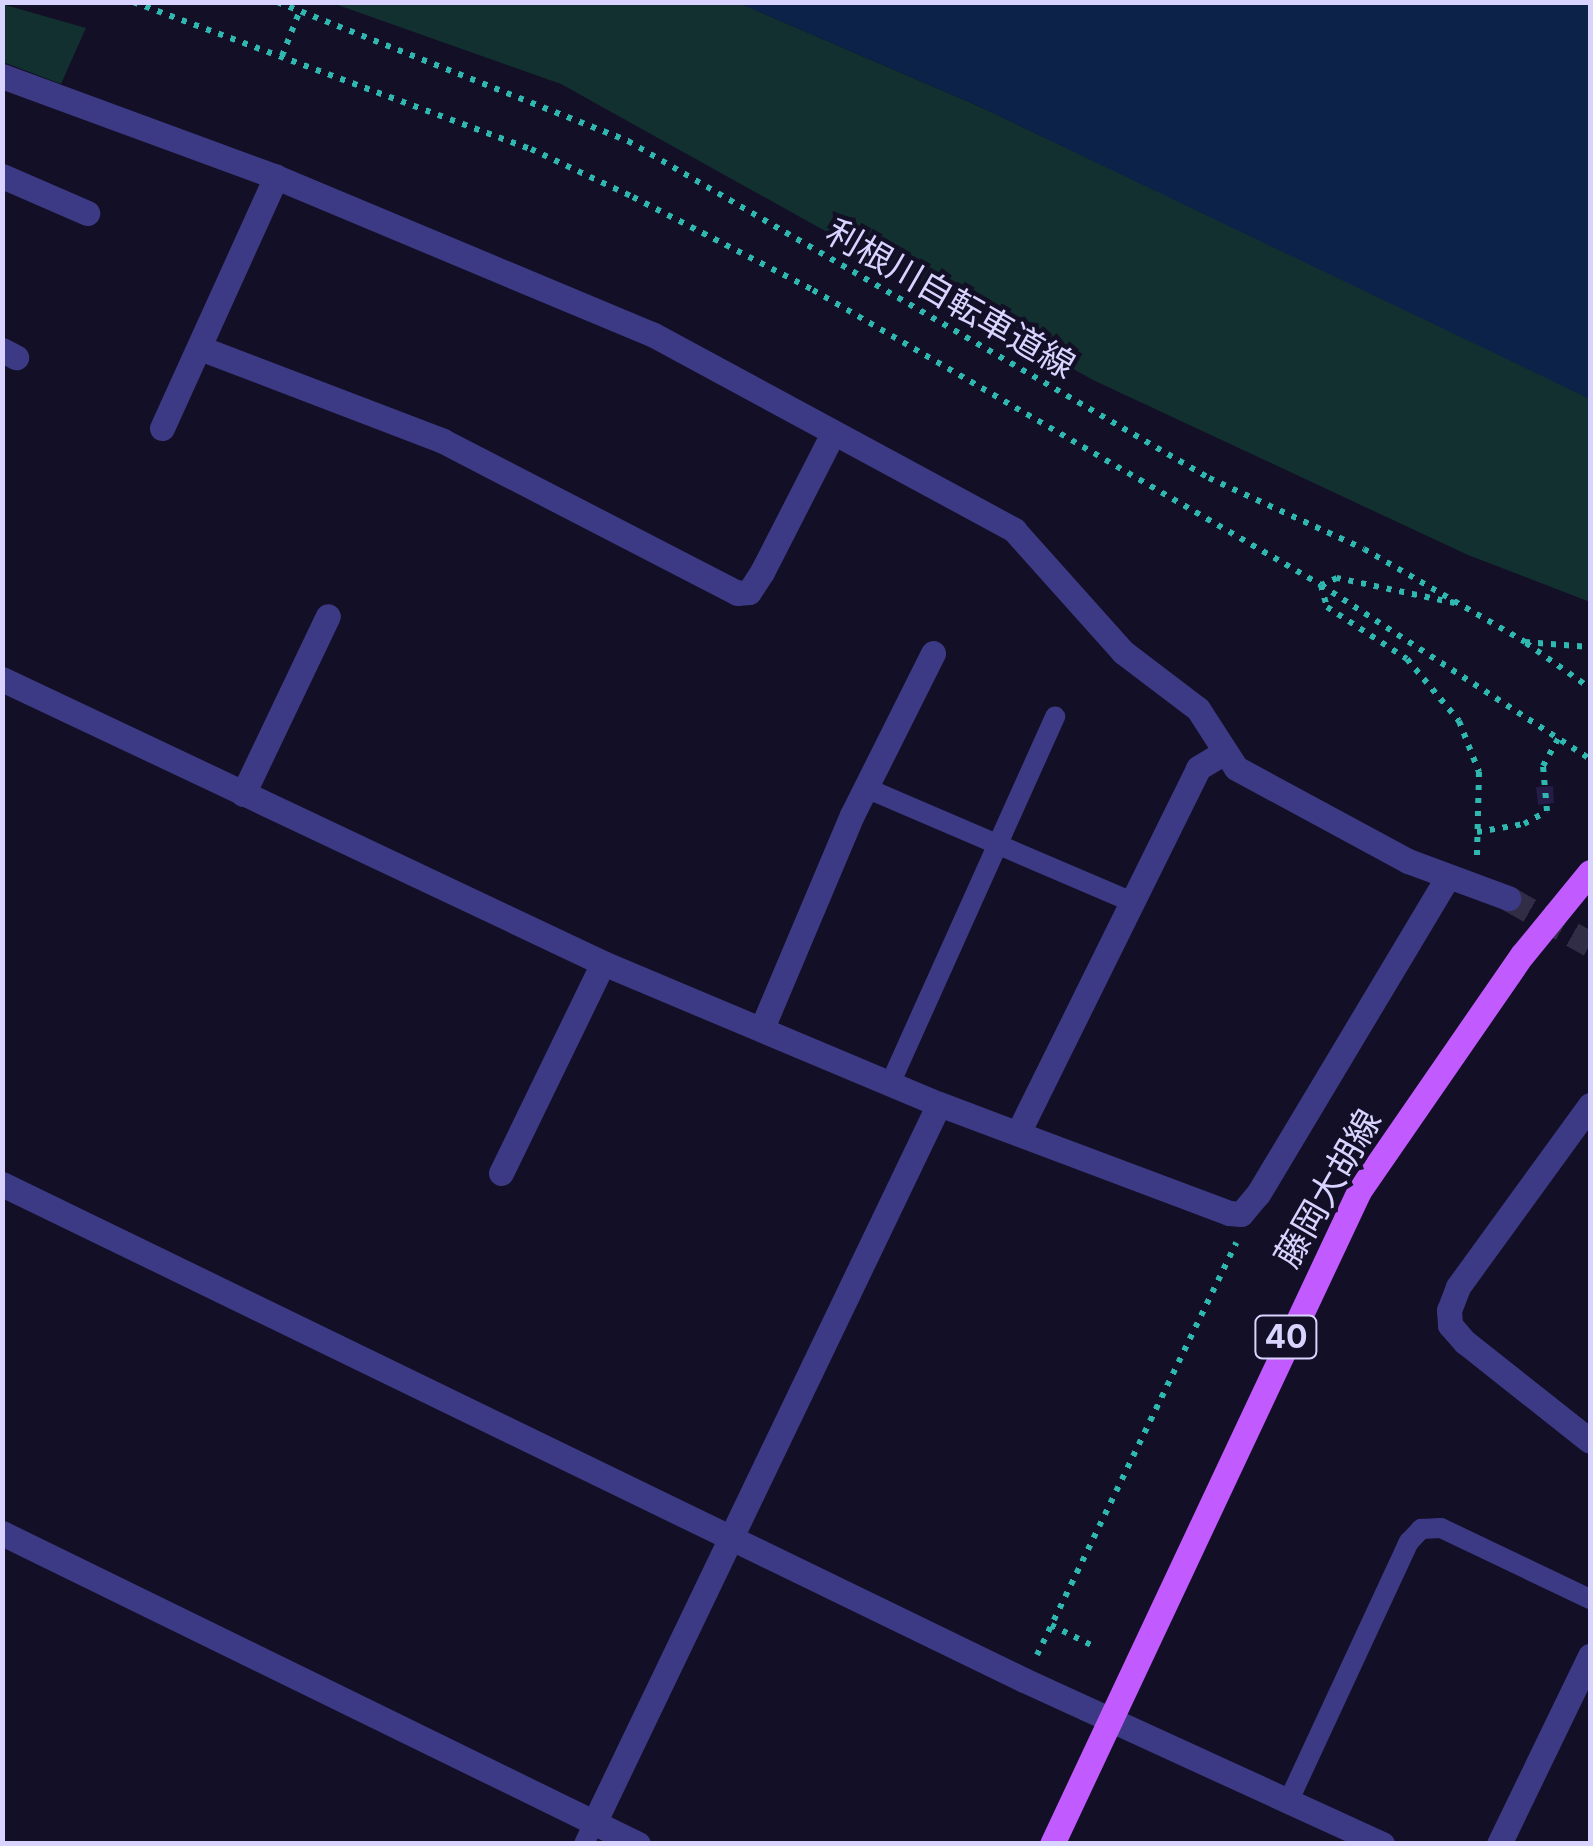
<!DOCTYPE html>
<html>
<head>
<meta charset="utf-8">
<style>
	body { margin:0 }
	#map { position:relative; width:1593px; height:1846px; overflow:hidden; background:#130f26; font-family:Inter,"Noto Sans JP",sans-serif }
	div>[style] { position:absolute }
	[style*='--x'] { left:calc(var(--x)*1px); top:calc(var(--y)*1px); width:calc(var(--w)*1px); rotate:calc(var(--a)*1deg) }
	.green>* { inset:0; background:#12302f }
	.water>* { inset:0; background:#0c2248 }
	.building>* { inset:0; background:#241b47 }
	.minor-tunnel>* { height:25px; margin-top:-12.5px; transform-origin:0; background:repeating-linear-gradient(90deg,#312d47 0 25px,transparent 0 37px) }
	.path>* { height:6px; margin-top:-3px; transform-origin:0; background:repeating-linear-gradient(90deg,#2fb8b0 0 5px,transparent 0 13px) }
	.service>* { height:20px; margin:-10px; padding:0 10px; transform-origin:10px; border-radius:10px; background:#3d3a85 }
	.minor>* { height:25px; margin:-12.5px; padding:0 12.5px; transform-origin:12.5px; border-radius:12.5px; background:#3d3a85 }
	.primary>* { height:25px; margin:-12.5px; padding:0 12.5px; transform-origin:12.5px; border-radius:12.5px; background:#c25bff }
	span { translate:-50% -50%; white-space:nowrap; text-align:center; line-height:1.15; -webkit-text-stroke:9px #130f26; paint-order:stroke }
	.shield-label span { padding:2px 8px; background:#130f26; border:2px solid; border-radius:8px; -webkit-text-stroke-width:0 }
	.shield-label { font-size:32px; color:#d9d4ff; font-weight:700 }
	.street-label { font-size:35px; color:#d9d4ff }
	.frame { position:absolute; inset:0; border:5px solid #d9d4ff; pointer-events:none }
</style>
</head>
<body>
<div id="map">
	<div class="green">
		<div style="clip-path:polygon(332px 3px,739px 3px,976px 105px,1399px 305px,1590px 399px,1590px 602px,1468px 555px,1093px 380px,561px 84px)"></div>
		<div style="clip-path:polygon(2px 4px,86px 28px,61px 84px,3px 62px)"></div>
	</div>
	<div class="water">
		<div style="clip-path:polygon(739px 3px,1590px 3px,1590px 399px,976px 105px)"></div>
	</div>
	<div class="building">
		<div style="clip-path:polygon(1553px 786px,1554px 803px,1538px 805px,1536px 787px)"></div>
	</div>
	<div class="minor-tunnel">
		<div style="--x:1508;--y:898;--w:94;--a:29.3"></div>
	</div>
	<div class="path">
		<div style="--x:133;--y:2;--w:424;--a:20.3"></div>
		<div style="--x:531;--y:149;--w:113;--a:25.2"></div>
		<div style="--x:633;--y:197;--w:203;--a:27.3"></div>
		<div style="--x:813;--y:290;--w:587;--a:30.14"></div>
		<div style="--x:1321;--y:585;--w:320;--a:32.9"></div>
		<div style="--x:277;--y:2;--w:378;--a:21.6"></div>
		<div style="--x:628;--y:141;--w:672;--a:30.12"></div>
		<div style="--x:1209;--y:478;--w:170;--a:24.6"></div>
		<div style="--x:1364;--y:549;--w:186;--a:30"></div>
		<div style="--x:1525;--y:642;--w:65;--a:4.4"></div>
		<div style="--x:282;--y:56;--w:49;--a:-68.6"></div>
		<div style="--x:1455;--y:603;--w:121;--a:-168"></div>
		<div style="--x:1337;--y:578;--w:17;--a:156"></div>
		<div style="--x:1321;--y:585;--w:23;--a:75"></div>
		<div style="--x:1327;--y:607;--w:95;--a:33"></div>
		<div style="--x:1407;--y:659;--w:81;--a:50"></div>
		<div style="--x:1459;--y:721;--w:55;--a:68.6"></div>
		<div style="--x:1479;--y:772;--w:84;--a:91.4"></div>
		<div style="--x:1526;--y:643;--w:78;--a:35.1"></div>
		<div style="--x:1477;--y:832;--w:48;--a:-9.7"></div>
		<div style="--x:1524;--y:824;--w:26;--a:-29"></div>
		<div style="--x:1547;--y:811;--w:45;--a:-95.1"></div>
		<div style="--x:1543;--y:766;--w:35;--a:-61"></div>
		<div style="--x:1051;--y:1625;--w:49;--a:26.6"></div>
		<div style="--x:1037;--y:1655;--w:458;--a:-64.2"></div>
	</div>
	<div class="service">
		<div style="--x:866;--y:788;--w:287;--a:23.2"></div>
		<div style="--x:890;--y:1084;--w:403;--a:-65.8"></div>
		<div style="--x:1289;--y:1800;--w:285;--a:-65.1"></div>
		<div style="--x:1409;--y:1542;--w:18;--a:-47"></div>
		<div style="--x:1421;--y:1529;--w:20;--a:-3"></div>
		<div style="--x:1441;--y:1528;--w:165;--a:25.5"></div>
		<div style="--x:584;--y:1844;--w:23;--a:-65"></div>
	</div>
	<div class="minor">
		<div style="--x:2;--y:76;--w:292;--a:20.2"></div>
		<div style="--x:276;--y:177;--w:407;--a:22.7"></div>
		<div style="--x:652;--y:334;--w:412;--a:28.4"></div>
		<div style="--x:1014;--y:530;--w:164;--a:48.2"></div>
		<div style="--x:1123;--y:652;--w:94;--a:37.2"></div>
		<div style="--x:1198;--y:709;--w:70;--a:57.2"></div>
		<div style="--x:1236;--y:768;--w:196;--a:28.4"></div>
		<div style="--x:1408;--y:861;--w:107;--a:20.3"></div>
		<div style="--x:2;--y:176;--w:93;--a:23.5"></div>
		<div style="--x:200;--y:348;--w:260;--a:20.9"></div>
		<div style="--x:443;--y:441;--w:331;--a:27.3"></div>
		<div style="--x:737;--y:593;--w:12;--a:-5"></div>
		<div style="--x:749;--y:592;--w:24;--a:-57"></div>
		<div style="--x:762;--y:572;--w:154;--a:-62.9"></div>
		<div style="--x:2;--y:350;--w:16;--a:27"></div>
		<div style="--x:162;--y:428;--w:276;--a:-65.6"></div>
		<div style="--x:2;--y:679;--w:665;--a:25.29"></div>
		<div style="--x:603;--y:963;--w:364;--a:22.8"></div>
		<div style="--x:939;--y:1104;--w:310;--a:20.6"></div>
		<div style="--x:1229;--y:1213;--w:12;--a:5"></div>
		<div style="--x:1241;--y:1214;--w:26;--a:-50"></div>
		<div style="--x:1258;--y:1194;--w:370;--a:-59.1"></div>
		<div style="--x:243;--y:794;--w:197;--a:-64.5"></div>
		<div style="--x:762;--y:1028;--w:231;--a:-67.1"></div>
		<div style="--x:852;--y:815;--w:181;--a:-63.4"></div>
		<div style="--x:1590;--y:1105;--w:225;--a:126"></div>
		<div style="--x:1458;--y:1287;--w:25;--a:111"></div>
		<div style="--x:1449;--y:1310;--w:15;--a:86"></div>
		<div style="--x:1450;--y:1325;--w:23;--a:49"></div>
		<div style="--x:1465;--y:1342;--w:159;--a:38.4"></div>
		<div style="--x:1018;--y:1133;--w:407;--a:-63.7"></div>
		<div style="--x:1198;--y:768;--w:31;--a:-31"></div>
		<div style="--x:501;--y:1173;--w:233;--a:-64.1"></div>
		<div style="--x:2;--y:1184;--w:1136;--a:25.89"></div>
		<div style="--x:1024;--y:1680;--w:394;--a:24.6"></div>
		<div style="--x:2;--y:1533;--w:708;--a:26.06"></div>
		<div style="--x:594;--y:1823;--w:797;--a:-64.37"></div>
		<div style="--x:1499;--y:1844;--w:209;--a:-64.2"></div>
	</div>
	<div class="primary">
		<div style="--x:1052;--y:1844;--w:722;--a:-64.82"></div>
		<div style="--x:1359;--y:1191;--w:287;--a:-55.4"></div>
		<div style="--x:1522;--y:955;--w:107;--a:-50.7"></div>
	</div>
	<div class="shield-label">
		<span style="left:1286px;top:1337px">40</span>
	</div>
	<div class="street-label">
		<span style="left:951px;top:298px;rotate:30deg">利根川自転車道線</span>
		<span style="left:1327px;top:1188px;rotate:-60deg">藤岡大胡線</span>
	</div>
	<div class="frame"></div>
</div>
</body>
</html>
